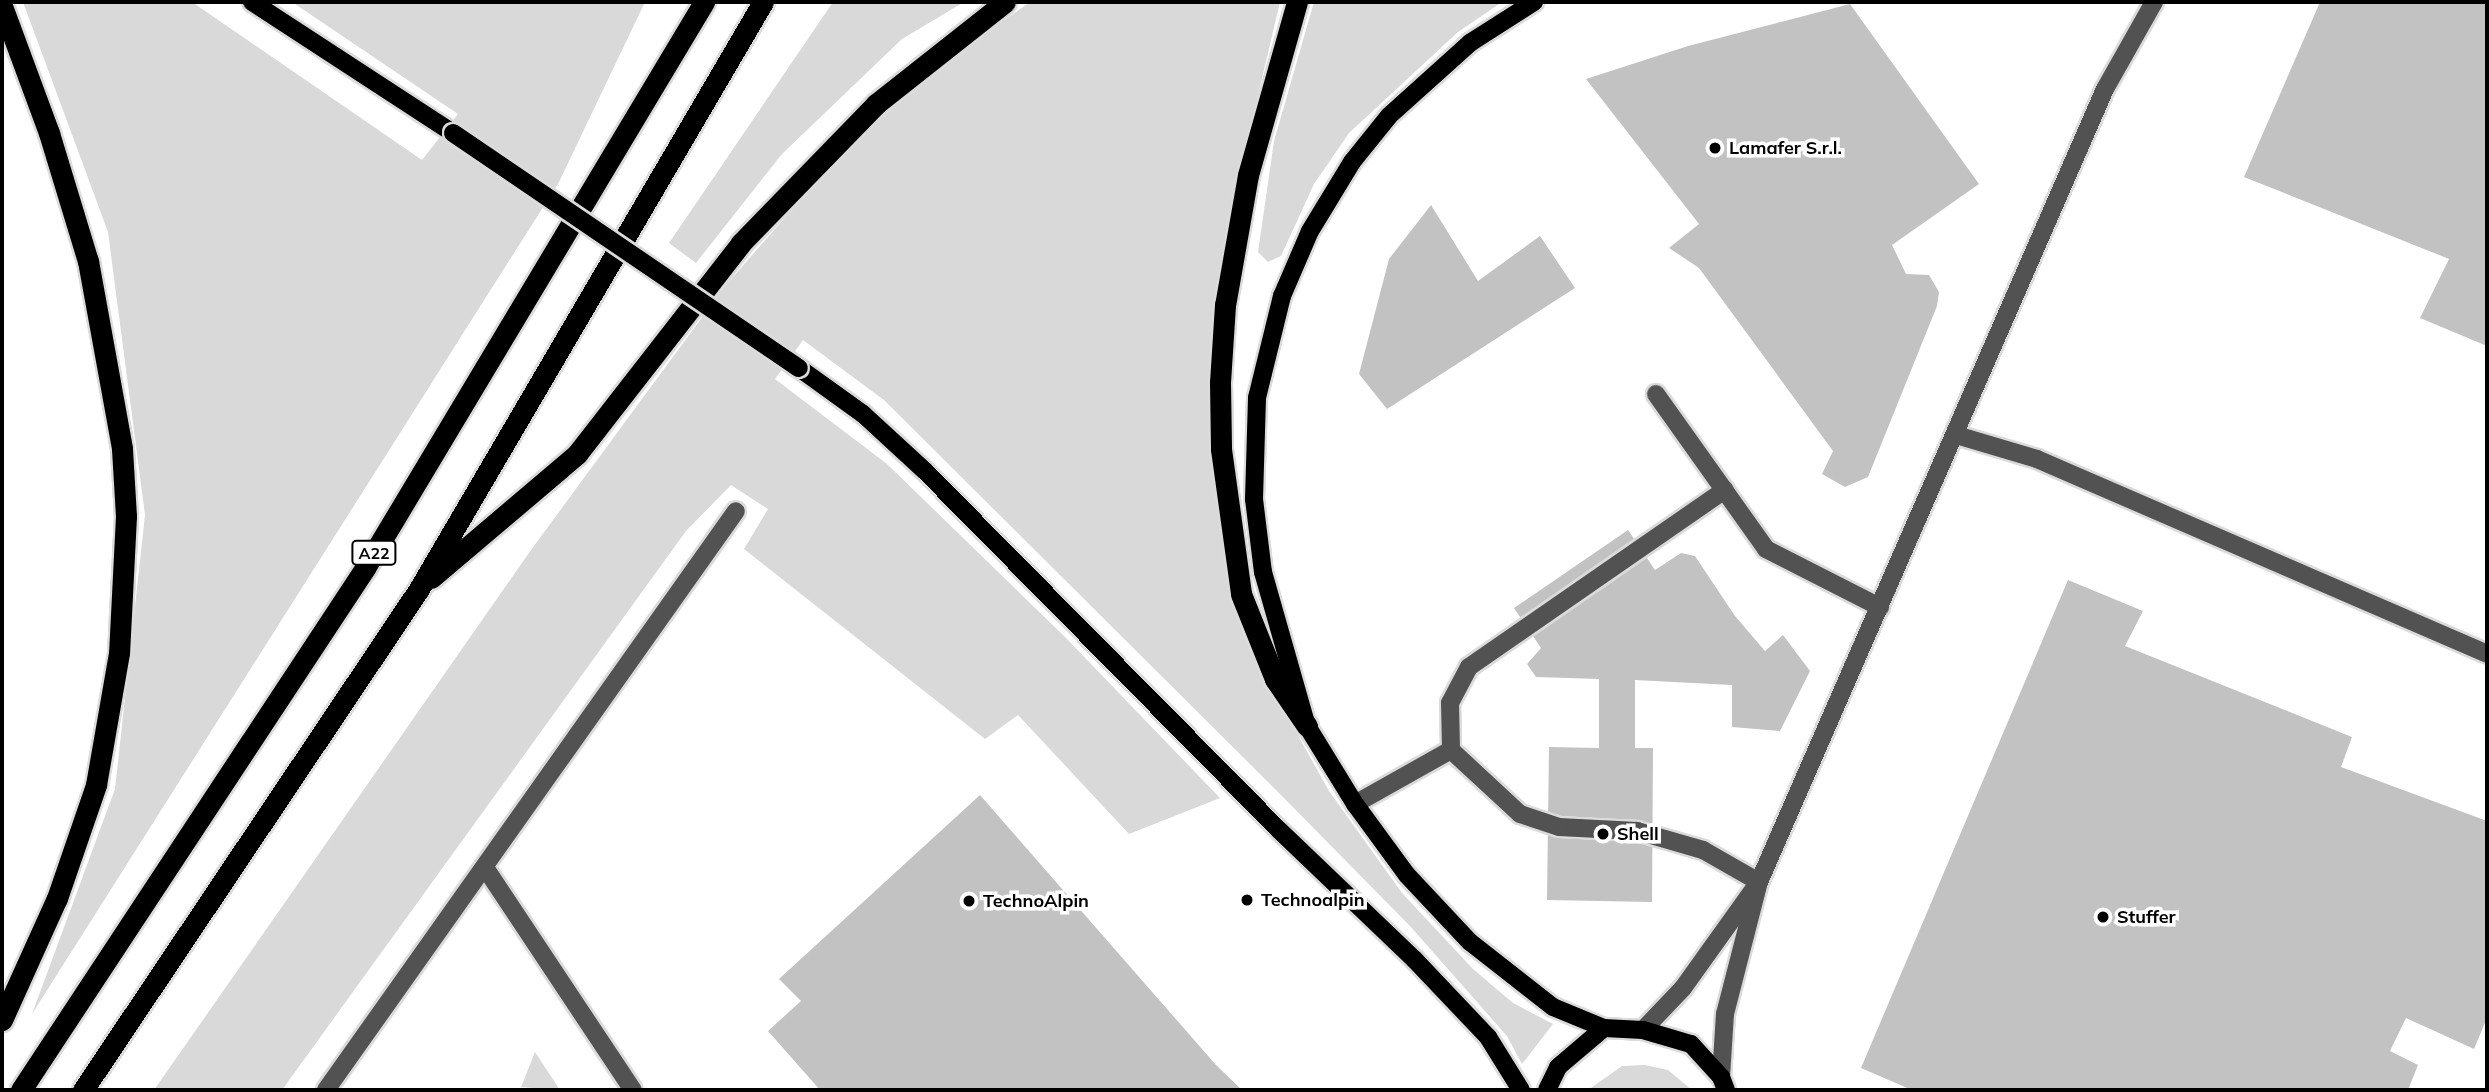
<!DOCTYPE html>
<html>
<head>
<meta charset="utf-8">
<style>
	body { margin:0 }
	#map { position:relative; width:2489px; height:1092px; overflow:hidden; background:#fff; font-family:Mulish,sans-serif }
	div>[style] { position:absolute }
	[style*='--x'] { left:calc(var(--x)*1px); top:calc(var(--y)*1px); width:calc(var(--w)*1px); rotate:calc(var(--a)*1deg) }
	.green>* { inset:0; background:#d9d9d9 }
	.building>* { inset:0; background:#c2c2c2 }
	.roads { filter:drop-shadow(2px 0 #dbdbdb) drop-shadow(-2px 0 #dbdbdb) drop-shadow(0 2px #dbdbdb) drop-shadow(0 -2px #dbdbdb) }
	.minor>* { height:18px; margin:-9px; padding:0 9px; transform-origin:9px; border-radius:9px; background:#525252 }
	.major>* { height:18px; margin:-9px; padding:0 9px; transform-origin:9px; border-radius:9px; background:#000 }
	.highway>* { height:21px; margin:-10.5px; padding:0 10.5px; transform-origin:10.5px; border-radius:10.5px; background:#000 }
	.bridges { filter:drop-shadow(2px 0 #dbdbdb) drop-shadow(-2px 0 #dbdbdb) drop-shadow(0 2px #dbdbdb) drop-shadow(0 -2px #dbdbdb) }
	.major-bridge>* { height:18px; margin:-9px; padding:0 9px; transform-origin:9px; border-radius:9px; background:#000 }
	.dots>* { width:19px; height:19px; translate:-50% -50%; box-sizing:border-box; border:4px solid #fff; border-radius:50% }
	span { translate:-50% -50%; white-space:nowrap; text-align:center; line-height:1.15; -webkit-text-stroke:7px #fff; paint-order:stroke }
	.shield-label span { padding:2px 5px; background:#fff; border:2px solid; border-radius:5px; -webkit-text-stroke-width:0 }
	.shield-label { font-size:16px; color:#000; font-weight:700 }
	.poi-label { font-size:18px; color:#000; font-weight:700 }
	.left { translate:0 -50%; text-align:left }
	.frame { position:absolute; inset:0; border:4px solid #000; pointer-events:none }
</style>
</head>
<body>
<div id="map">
	<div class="green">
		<div style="clip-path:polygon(23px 2px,192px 2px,422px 160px,458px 114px,292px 2px,645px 2px,559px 182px,32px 1014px,115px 789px,145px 515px,108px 232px)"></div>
		<div style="clip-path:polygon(833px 2px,964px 2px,902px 39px,782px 154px,696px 263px,669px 243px)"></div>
		<div style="clip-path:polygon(1030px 2px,1280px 2px,1239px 176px,1223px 381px,1242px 577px,1300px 739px,1329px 791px,1402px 893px,1473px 969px,1513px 1003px,1553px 1024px,1522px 1064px,1507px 1036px,1410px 926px,1279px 793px,884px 400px,803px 340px,775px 379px,887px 464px,1065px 637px,1220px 798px,1129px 834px,1018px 715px,985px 739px,744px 549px,768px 509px,731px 485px,686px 531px,282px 1090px,154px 1090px,531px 550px,725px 286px,837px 158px,938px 68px)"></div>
		<div style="clip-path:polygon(1314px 2px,1502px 2px,1458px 32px,1349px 133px,1314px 184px,1281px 256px,1268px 262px,1258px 252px,1274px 141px)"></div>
		<div style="clip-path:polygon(535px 1052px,560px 1090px,521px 1087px)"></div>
		<div style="clip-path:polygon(1645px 1065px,1668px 1070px,1692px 1090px,1588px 1090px,1622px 1066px)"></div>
	</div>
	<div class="building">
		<div style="clip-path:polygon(2320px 2px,2487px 2px,2487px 346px,2420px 318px,2449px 259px,2244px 177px)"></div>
		<div style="clip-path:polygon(1850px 4px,1979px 184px,1892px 245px,1906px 274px,1929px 275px,1939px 292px,1937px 306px,1868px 477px,1845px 487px,1822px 474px,1833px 451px,1699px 268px,1669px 248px,1699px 224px,1586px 79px,1688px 46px)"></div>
		<div style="clip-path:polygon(1431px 205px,1478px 281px,1540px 236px,1575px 288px,1387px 409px,1359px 374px,1389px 259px)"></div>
		<div style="clip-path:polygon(1628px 530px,1655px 570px,1681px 553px,1695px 556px,1735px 616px,1765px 651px,1783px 635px,1810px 671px,1780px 731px,1732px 727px,1732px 685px,1635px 680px,1635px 748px,1653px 748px,1652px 902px,1547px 900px,1549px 747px,1599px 748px,1599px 679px,1536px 677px,1527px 664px,1541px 648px,1514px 608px)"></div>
		<div style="clip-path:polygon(2068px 580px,2143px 611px,2125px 646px,2352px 737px,2341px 767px,2487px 821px,2487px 1018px,2474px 1049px,2406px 1018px,2390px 1051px,2418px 1065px,2408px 1090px,1912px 1090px,1861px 1068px)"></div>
		<div style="clip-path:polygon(980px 795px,1216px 1065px,1242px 1090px,820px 1090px,768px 1031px,801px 1001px,779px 979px)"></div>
	</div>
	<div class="roads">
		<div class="minor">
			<div style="--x:1656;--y:394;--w:190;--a:54.6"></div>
			<div style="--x:1766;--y:549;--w:128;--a:27"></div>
			<div style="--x:1956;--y:435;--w:84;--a:16.5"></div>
			<div style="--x:2037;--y:459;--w:490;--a:23.4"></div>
			<div style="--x:1355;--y:804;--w:110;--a:-29.4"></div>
			<div style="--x:486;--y:869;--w:265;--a:56.4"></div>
			<div style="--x:1643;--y:1030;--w:58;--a:-46.4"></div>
			<div style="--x:1683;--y:988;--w:130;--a:-54.4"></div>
			<div style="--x:1759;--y:882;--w:865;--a:-66.43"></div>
			<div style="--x:2105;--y:89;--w:100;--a:-60.6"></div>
			<div style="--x:1721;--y:1077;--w:63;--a:-86.4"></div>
			<div style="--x:1725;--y:1014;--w:136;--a:-75.6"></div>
			<div style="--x:1759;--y:882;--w:64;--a:-150.3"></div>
			<div style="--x:1703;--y:850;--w:69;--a:-163.9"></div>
			<div style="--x:1637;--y:831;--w:78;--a:-177.1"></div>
			<div style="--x:1559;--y:827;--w:41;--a:-161.6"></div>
			<div style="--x:1520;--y:814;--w:94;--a:-137.2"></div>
			<div style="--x:1451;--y:750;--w:47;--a:-91.2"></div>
			<div style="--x:1450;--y:703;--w:41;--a:-62.2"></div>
			<div style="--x:1469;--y:667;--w:311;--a:-34.7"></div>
			<div style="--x:326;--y:1090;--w:709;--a:-54.7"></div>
		</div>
		<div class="major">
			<div style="--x:252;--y:2;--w:240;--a:33.1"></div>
			<div style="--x:1534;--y:2;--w:76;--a:147.4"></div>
			<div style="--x:1470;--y:43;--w:109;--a:138"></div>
			<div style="--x:1389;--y:116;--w:59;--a:128.8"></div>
			<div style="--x:1352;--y:162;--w:81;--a:121.3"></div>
			<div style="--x:1310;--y:231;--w:71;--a:113.3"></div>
			<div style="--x:1282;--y:296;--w:105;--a:103.8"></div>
			<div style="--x:1257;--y:398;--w:101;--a:91.7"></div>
			<div style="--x:1254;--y:499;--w:74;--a:83"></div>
			<div style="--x:1263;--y:572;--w:160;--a:74.1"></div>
			<div style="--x:1307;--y:726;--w:92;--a:58.4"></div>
			<div style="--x:1355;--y:804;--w:88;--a:53.8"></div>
			<div style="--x:1407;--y:875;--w:92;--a:46.8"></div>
			<div style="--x:1470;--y:942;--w:105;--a:38.1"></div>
			<div style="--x:1553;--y:1007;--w:55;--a:22.4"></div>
			<div style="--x:1604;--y:1028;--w:39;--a:3"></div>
			<div style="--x:1643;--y:1030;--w:50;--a:16.3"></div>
			<div style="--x:1691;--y:1044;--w:45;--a:47.7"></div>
			<div style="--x:1721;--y:1077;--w:14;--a:69"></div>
			<div style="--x:799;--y:368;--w:79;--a:35.7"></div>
			<div style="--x:863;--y:414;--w:84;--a:42.6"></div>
			<div style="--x:925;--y:471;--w:504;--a:45.4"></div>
			<div style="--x:1279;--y:830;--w:187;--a:43.7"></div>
			<div style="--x:1414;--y:959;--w:108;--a:46.5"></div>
			<div style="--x:1488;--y:1037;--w:62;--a:58.1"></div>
			<div style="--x:1547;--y:1090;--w:25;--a:-64"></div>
			<div style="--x:1558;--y:1067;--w:60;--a:-40.3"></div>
		</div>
		<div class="highway">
			<div style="--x:1297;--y:2;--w:180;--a:105.8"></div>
			<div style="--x:1248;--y:175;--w:132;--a:100"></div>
			<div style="--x:1225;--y:305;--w:78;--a:93.7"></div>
			<div style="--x:1220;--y:383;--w:66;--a:89.1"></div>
			<div style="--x:1221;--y:449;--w:146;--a:82.1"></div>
			<div style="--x:1241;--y:594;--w:92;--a:68.2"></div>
			<div style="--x:1275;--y:679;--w:57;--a:55.8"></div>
			<div style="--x:2;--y:6;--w:135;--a:69.7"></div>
			<div style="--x:49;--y:133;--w:134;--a:73.1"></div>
			<div style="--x:88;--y:261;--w:191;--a:79.7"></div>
			<div style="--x:122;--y:449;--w:67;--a:86.6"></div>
			<div style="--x:126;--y:516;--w:137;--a:92.9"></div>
			<div style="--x:119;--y:653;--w:134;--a:99.9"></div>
			<div style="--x:96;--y:785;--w:120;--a:109"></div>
			<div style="--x:57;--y:898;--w:134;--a:114.3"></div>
			<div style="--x:431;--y:578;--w:192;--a:-40.3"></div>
			<div style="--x:577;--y:454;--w:267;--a:-52.1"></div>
			<div style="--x:741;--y:243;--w:194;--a:-45.8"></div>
			<div style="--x:876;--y:104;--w:164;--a:-38.3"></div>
			<div style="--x:21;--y:1090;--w:625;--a:-56.61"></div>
			<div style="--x:365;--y:568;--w:660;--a:-59.08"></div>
			<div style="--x:83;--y:1090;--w:603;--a:-56.15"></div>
			<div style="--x:419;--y:589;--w:680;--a:-59.63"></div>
		</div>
	</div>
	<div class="bridges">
		<div class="major-bridge">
			<div style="--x:453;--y:133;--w:418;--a:34.2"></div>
		</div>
	</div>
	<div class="dots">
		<div style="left:1715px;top:148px;background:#000"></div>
		<div style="left:1603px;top:834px;background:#000"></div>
		<div style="left:1247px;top:900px;background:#000"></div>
		<div style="left:969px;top:901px;background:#000"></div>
		<div style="left:2103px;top:917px;background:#000"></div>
	</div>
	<div class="shield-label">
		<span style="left:374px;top:553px">A22</span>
	</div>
	<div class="poi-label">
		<span class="left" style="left:1729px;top:148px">Lamafer S.r.l.</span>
		<span class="left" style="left:1617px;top:834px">Shell</span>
		<span class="left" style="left:1261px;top:900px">Technoalpin</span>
		<span class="left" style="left:983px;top:901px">TechnoAlpin</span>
		<span class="left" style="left:2117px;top:917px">Stuffer</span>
	</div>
	<div class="frame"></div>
</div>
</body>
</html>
